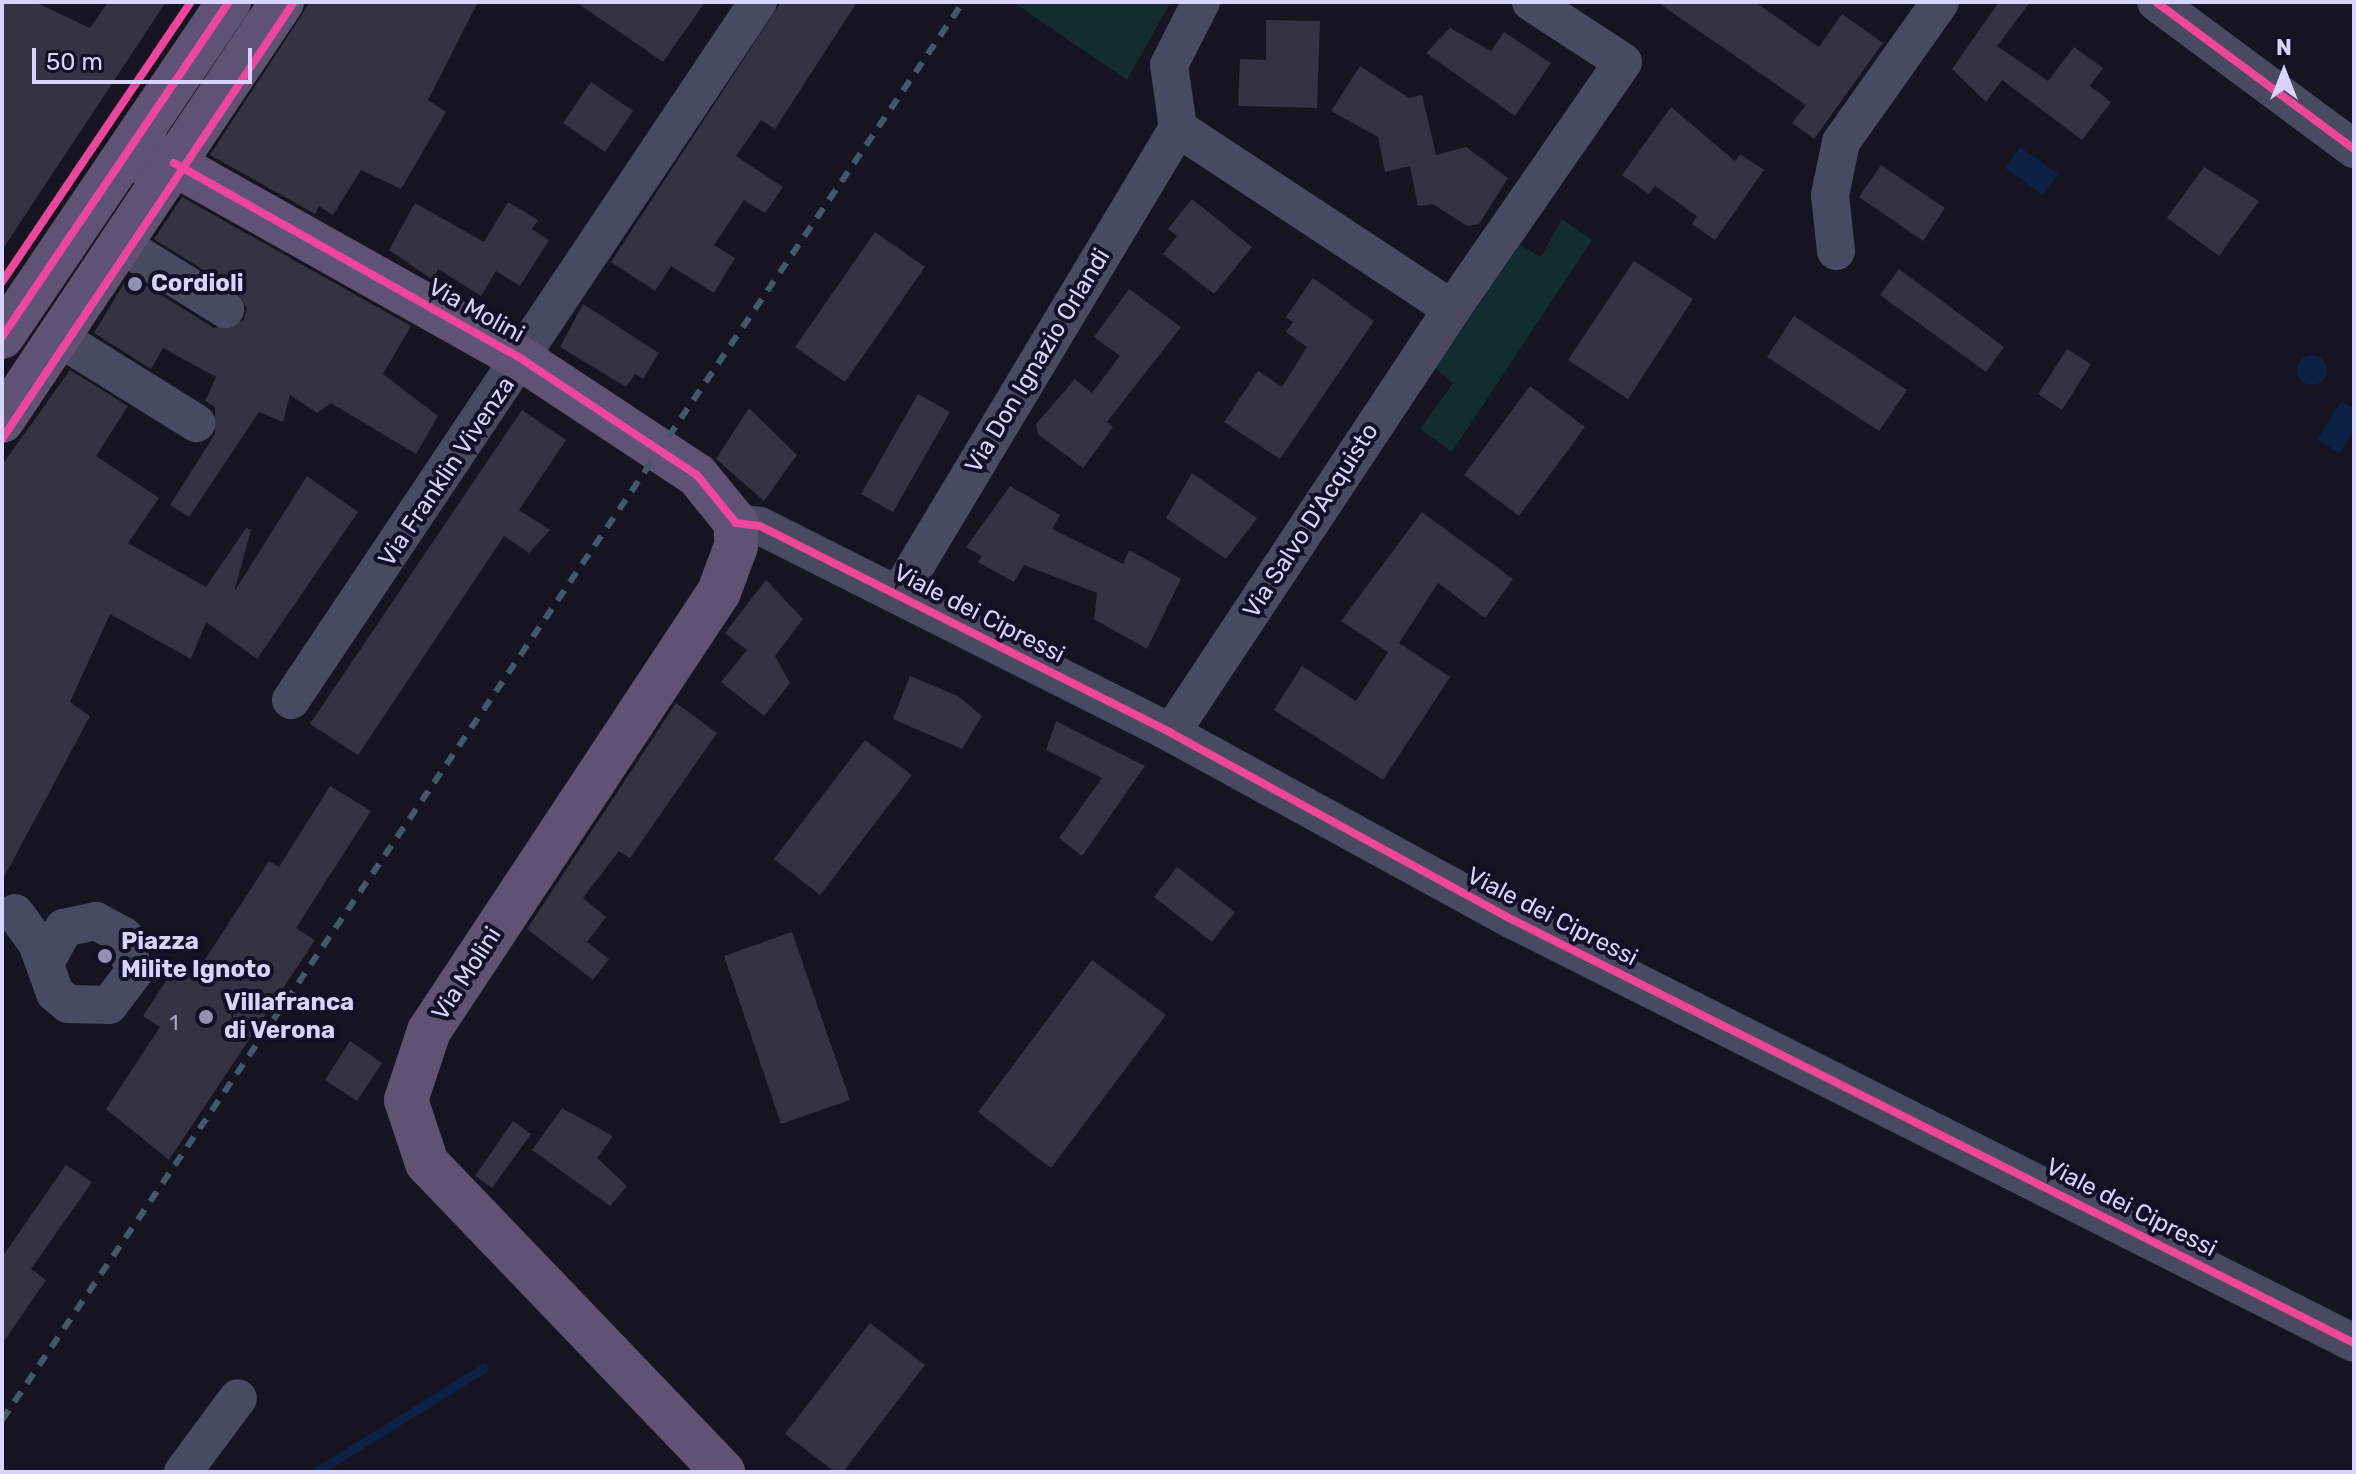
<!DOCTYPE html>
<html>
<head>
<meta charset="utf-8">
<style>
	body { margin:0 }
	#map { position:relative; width:2356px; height:1474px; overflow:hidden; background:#161421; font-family:Rubik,sans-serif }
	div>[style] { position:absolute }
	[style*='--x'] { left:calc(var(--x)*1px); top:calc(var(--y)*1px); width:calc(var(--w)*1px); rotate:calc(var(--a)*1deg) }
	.green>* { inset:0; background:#132c2d }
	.water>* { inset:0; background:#0d2144 }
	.round { border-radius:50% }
	.stream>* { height:9px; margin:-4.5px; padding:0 4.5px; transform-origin:4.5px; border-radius:4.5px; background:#0d2144 }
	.building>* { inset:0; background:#343243 }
	.minor>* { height:38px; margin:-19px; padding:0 19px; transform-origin:19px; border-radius:19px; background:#4a4962 }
	.major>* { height:44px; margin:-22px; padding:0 22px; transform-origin:22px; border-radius:22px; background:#5e5373 }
	.rail>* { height:6px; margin-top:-3px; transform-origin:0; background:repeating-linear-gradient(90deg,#43596b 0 12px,transparent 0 22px) }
	.cycleway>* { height:8px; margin:-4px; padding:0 4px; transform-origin:4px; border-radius:4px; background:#ed469a }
	.dots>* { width:22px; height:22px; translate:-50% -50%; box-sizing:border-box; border:4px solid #130f26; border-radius:50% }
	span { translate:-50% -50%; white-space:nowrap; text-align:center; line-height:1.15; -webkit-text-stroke:8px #130f26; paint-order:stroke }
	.number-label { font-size:20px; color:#b0acd0 }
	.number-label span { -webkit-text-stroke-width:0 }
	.poi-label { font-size:24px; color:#d9d4ff; font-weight:700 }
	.left { translate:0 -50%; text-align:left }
	.street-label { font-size:24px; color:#d9d4ff }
	.frame { position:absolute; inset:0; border:4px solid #d9d4ff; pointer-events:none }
	.north { position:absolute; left:2244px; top:32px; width:80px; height:80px; -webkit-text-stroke:6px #130f26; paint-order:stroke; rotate:0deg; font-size:22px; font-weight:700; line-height:32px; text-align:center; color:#d9d4ff }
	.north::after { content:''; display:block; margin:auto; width:28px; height:36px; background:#d9d4ff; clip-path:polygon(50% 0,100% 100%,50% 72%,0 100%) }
	.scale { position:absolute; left:32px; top:48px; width:220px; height:36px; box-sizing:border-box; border:4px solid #d9d4ff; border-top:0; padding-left:10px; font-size:24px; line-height:28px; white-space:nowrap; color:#d9d4ff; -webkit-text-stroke:6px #130f26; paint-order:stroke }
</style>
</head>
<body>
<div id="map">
	<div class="green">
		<div style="clip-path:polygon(1013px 2px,1171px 2px,1127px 80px)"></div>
		<div style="clip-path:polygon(1562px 219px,1592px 240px,1452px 452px,1420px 429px,1453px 383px,1435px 368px,1520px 245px,1541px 257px)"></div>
	</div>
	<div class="water">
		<div style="clip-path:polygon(2020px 147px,2058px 174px,2043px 195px,2005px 168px)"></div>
		<div class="round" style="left:2297px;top:355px;width:30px;height:30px"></div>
		<div style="clip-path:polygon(2341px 401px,2354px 408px,2354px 430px,2340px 453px,2317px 440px)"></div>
	</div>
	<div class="stream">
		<div style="--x:316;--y:1472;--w:198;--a:-31.8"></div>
	</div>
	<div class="building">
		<div style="clip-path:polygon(2px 2px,35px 2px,90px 28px,108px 2px,166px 2px,2px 250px)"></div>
		<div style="clip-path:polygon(310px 2px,478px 2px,428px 100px,446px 112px,401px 189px,361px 170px,333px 215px,319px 206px,315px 214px,210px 155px)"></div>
		<div style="clip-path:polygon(576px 2px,705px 2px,663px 62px)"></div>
		<div style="clip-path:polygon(781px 2px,857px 2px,775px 129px,761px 120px,736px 156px,783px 187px,765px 213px,744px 200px,714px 245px,735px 258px,714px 293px,671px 266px,655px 291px,611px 262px)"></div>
		<div style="clip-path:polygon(1657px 2px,1755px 2px,1819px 47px,1842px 14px,1883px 43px,1814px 139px,1792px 123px,1806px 105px)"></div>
		<div style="clip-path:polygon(1999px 2px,2030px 2px,1997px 46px,2048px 81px,2074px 47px,2103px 68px,2090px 86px,2111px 102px,2082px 140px,2002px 80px,1986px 102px,1952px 69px)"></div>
		<div style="clip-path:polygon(1266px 20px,1320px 21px,1317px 108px,1238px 106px,1240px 59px,1266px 60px)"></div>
		<div style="clip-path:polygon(1450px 28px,1491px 51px,1504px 32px,1551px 63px,1515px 116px,1426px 53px)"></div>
		<div style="clip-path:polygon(1360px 66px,1409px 98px,1422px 95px,1436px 155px,1466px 147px,1508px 178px,1479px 224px,1467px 226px,1433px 204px,1418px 206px,1410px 166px,1385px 172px,1378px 137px,1331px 111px)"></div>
		<div style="clip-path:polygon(591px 82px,633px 111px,605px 152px,563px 123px)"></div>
		<div style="clip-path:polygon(1671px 107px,1735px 161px,1740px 154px,1764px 170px,1715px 240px,1692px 224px,1697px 216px,1655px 186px,1649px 194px,1622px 175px)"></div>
		<div style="clip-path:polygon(1881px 165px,1945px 208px,1923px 241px,1859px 197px)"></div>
		<div style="clip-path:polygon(2204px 167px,2259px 201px,2219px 256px,2167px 218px)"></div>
		<div style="clip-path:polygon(182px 197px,411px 326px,383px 374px,438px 416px,416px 454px,331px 403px,317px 413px,290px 395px,283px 422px,259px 412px,189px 517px,170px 505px,215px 434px,215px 407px,205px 401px,216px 377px,163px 348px,151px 369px,94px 333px,129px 275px,214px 328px,243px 321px,247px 309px,237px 291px,154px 239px)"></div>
		<div style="clip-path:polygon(1192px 199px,1252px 247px,1214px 294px,1163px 254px,1177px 236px,1168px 229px)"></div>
		<div style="clip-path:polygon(508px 202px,538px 220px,532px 229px,549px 240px,520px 286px,496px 271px,481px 296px,438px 269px,433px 280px,389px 250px,415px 203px,484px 242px)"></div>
		<div style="clip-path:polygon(875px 232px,925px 267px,845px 382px,795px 347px)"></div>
		<div style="clip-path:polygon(1634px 261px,1693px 299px,1628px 399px,1568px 360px)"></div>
		<div style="clip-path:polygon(1899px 269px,2004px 347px,1986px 372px,1880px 295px)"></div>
		<div style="clip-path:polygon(1313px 278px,1374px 321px,1280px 459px,1224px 422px,1258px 371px,1282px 387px,1307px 347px,1286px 332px,1293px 322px,1286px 317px)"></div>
		<div style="clip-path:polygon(1129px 289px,1181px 327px,1107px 422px,1113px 427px,1083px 468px,1038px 434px,1036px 424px,1075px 379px,1092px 393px,1120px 356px,1094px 337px)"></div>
		<div style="clip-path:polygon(583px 304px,659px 353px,643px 379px,635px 374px,626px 387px,560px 347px)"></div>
		<div style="clip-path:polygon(1794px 316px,1907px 390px,1879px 431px,1767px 357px)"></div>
		<div style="clip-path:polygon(2067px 349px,2091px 364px,2062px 410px,2038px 394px)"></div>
		<div style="clip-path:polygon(70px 370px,128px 406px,96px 456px,159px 498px,128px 543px,206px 587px,246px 528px,251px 530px,234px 592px,307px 476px,358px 512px,257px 659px,206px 622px,191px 659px,110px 614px,70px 702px,90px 716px,2px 881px,2px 465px)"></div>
		<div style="clip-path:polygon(1530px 386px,1585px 427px,1519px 516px,1464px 475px)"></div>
		<div style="clip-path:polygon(918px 394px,950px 412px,893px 512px,861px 494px)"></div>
		<div style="clip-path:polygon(749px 408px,797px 455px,764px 501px,716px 459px)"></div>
		<div style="clip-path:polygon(522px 410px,566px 440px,519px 510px,550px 530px,529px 553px,504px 536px,358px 755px,310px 724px)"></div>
		<div style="clip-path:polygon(1192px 473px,1257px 518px,1226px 559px,1166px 518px)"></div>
		<div style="clip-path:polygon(1010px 486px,1060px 515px,1052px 529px,1123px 564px,1129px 550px,1181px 579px,1147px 649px,1094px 619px,1097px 593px,1024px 565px,1014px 582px,978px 562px,982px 556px,966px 547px)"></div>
		<div style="clip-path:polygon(1422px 512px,1513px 579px,1485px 618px,1438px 583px,1399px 643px,1450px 677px,1383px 780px,1274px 710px,1302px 666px,1356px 701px,1388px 652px,1341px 621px)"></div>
		<div style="clip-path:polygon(766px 580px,803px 619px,775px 656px,790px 683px,764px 716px,721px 682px,747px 650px,725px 633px)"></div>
		<div style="clip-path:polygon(910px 676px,958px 696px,982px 716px,962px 749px,893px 719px)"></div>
		<div style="clip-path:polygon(676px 703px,717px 733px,630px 858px,619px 851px,583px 898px,606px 917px,587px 942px,609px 959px,593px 980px,527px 929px)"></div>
		<div style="clip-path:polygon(1056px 721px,1145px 766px,1082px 856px,1059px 838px,1102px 778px,1046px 750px)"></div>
		<div style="clip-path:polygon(865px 740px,912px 775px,820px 895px,774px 859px)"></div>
		<div style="clip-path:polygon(330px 786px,371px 811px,296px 928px,315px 940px,169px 1160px,106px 1109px,160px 1027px,143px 1016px,177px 964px,195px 975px,269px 861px,279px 867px)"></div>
		<div style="clip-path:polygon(1177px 867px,1235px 912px,1212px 942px,1154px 897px)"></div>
		<div style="clip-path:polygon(792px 932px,850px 1100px,781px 1124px,724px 956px)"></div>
		<div style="clip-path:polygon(1092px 960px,1166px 1015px,1051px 1168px,978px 1112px)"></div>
		<div style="clip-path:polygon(350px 1041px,382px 1063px,357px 1101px,325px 1080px)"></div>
		<div style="clip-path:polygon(562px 1108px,613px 1136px,597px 1158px,627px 1186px,610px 1206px,532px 1150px)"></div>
		<div style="clip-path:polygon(513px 1121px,531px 1134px,492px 1188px,475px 1176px)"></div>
		<div style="clip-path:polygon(66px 1165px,92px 1182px,31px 1269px,46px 1280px,2px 1344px,2px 1257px)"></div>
		<div style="clip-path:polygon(870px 1323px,925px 1365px,843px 1472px,835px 1472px,785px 1434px)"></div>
	</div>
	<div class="minor">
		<div style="--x:2156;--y:2;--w:247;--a:36.6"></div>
		<div style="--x:1178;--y:128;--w:64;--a:-98.1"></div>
		<div style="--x:1169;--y:65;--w:71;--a:-63.1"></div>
		<div style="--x:121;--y:244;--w:123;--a:32"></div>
		<div style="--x:1836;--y:251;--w:56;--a:-96.1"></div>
		<div style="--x:1830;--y:195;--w:54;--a:-78.3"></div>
		<div style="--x:1841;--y:142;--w:171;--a:-54.7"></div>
		<div style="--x:1452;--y:309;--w:300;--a:-55.3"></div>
		<div style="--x:1623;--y:62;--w:110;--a:-146.9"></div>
		<div style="--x:58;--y:337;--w:163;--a:31.9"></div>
		<div style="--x:736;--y:523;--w:24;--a:7"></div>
		<div style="--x:760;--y:526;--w:460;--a:26.7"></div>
		<div style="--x:1171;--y:733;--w:390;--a:28.7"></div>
		<div style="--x:1513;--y:920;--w:941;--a:26.7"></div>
		<div style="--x:898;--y:595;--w:545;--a:-59.05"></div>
		<div style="--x:291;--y:700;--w:840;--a:-56.22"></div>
		<div style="--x:1171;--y:733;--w:509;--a:-56.47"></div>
		<div style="--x:1452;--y:309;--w:328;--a:-146.6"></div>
		<div style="--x:15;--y:913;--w:37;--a:54"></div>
		<div style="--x:37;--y:943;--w:53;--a:70.2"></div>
		<div style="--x:55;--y:993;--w:17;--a:40"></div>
		<div style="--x:68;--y:1004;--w:41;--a:1.4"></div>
		<div style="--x:109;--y:1005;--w:41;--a:-52.9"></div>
		<div style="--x:134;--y:972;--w:37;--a:-106"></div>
		<div style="--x:124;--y:936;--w:32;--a:-152"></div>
		<div style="--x:96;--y:921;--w:33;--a:168"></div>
		<div style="--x:64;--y:928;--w:40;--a:118"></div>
		<div style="--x:183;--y:1472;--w:92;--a:-53.4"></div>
	</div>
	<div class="major">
		<div style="--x:119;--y:164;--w:38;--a:-15"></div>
		<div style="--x:156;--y:154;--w:421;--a:29.3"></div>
		<div style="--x:523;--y:360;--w:209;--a:33.5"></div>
		<div style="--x:697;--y:475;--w:62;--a:50.9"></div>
		<div style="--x:736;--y:523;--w:23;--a:90"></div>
		<div style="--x:736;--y:546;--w:49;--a:110.3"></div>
		<div style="--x:719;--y:592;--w:526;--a:123.45"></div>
		<div style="--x:429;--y:1031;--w:73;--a:108.4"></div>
		<div style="--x:406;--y:1100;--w:66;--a:71.6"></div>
		<div style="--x:427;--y:1163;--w:428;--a:46.2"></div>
		<div style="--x:2;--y:337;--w:405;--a:-55.9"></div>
		<div style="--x:2;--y:421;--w:504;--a:-56.25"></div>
	</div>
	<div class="rail">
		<div style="--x:2;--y:1420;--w:1713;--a:-55.87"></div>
	</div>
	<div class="cycleway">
		<div style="--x:2156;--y:2;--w:247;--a:36.6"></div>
		<div style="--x:174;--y:163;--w:401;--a:29.4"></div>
		<div style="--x:523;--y:360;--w:209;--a:33.5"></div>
		<div style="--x:697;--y:475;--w:62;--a:50.9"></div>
		<div style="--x:736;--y:523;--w:24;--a:7"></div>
		<div style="--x:760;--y:526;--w:460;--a:26.7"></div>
		<div style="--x:1171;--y:733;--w:390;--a:28.7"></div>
		<div style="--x:1513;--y:920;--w:941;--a:26.7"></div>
		<div style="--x:2;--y:282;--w:338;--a:-56"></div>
		<div style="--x:2;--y:337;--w:405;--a:-55.9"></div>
		<div style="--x:2;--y:439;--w:526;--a:-56.25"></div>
	</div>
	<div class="dots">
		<div style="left:135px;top:284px;background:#9591b1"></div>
		<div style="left:105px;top:956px;background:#9591b1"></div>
		<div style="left:206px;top:1017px;background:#9591b1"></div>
	</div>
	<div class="number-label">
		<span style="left:174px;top:1023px">1</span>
	</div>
	<div class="poi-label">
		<span class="left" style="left:151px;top:284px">Cordioli</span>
		<span class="left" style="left:121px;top:956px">Piazza<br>Milite Ignoto</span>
		<span class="left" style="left:224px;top:1017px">Villafranca<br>di Verona</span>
	</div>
	<div class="street-label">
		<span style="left:476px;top:311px;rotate:29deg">Via Molini</span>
		<span style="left:1038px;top:361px;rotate:-59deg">Via Don Ignazio Orlandi</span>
		<span style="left:447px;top:472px;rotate:-56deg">Via Franklin Vivenza</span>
		<span style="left:1311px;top:521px;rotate:-57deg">Via Salvo D'Acquisto</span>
		<span style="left:979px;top:614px;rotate:27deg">Viale dei Cipressi</span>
		<span style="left:1552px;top:917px;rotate:27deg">Viale dei Cipressi</span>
		<span style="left:467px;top:974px;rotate:-57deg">Via Molini</span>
		<span style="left:2131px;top:1208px;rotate:27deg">Viale dei Cipressi</span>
	</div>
	<div class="frame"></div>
	<div class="north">N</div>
	<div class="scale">50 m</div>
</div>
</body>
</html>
